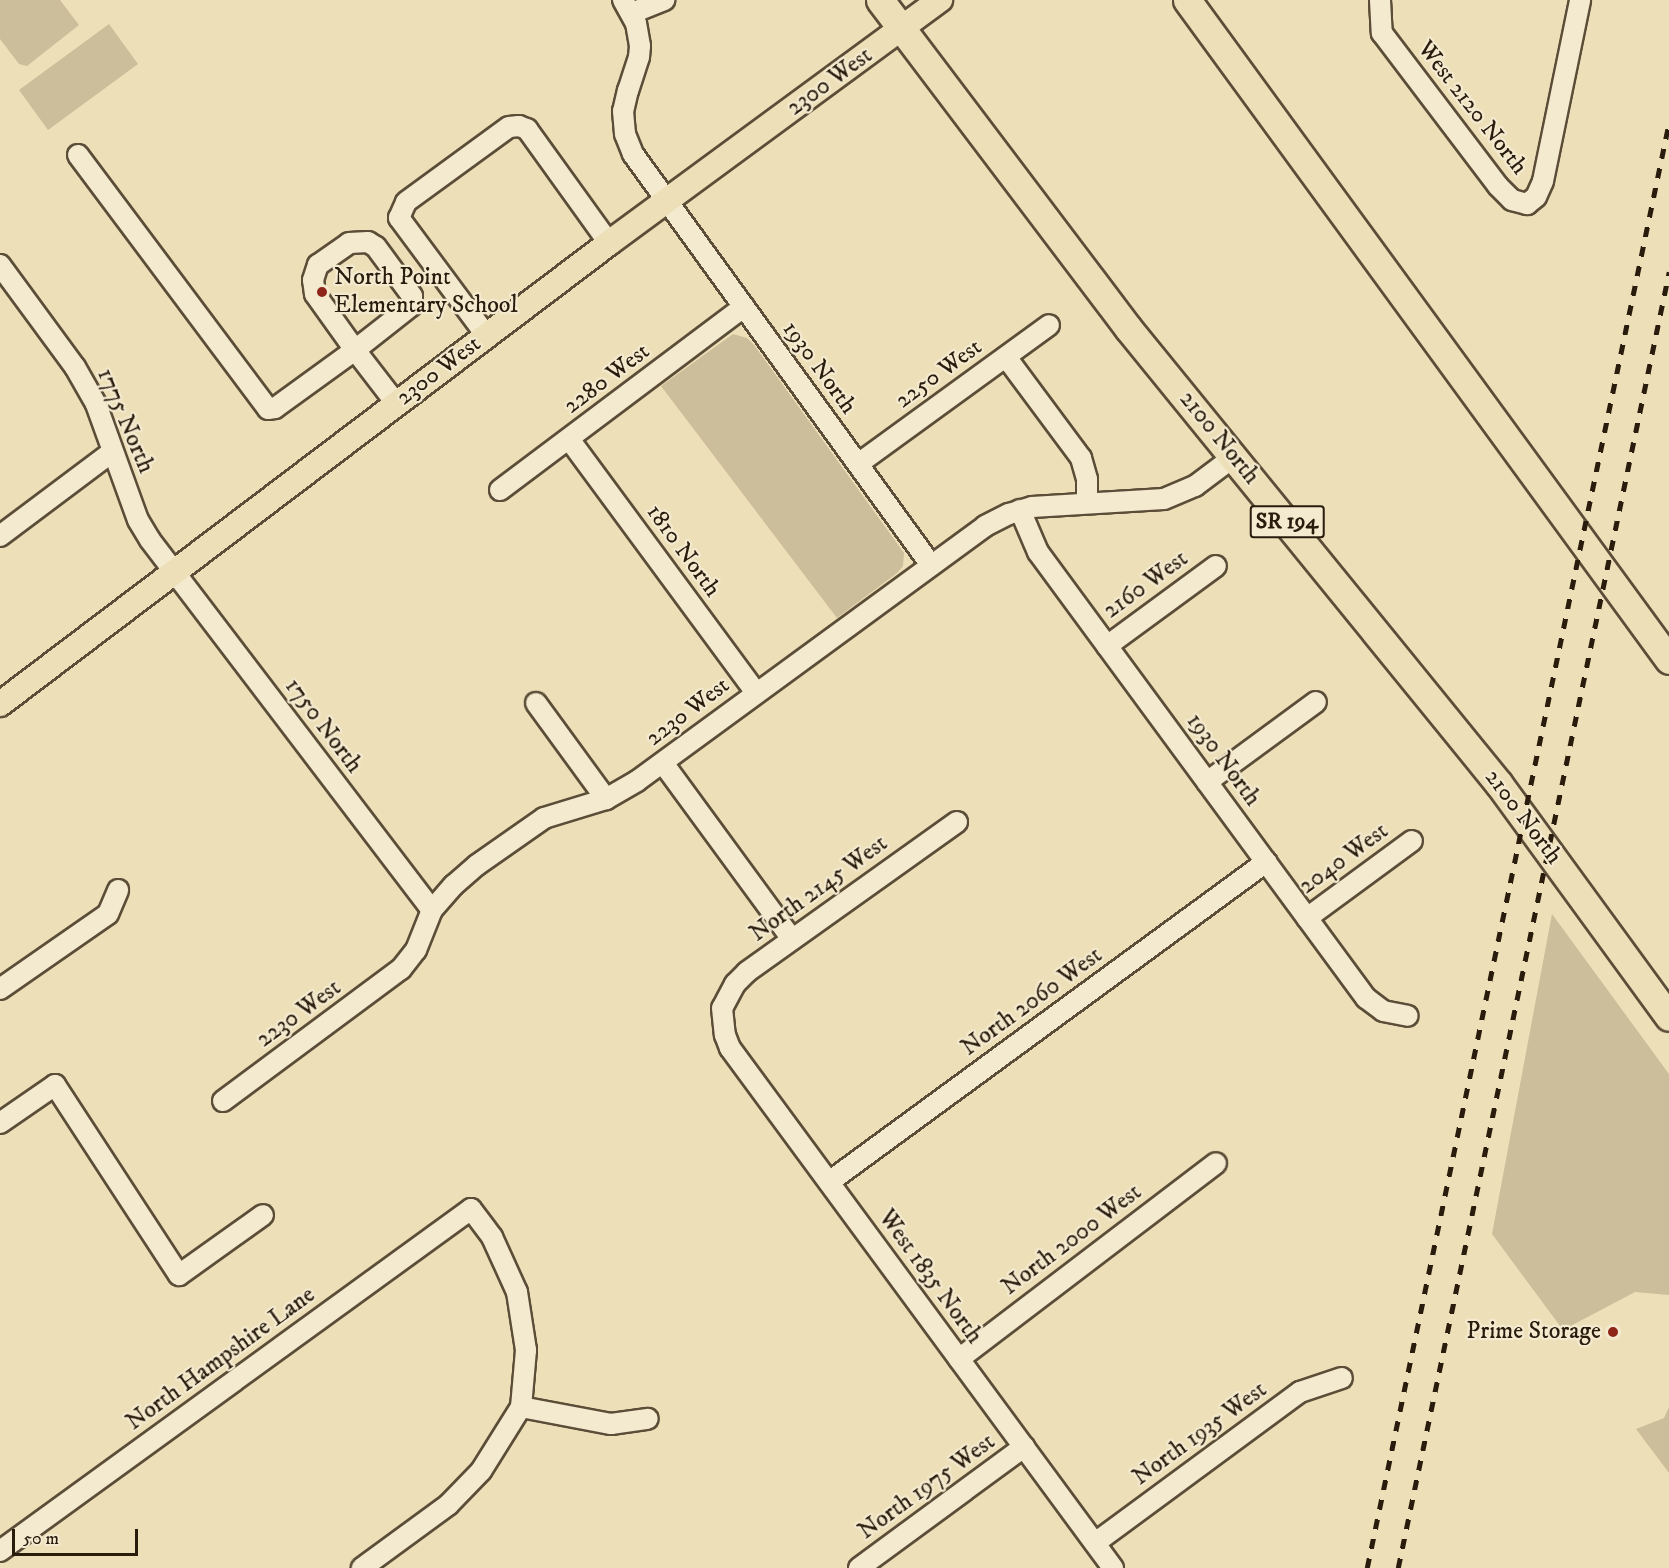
<!DOCTYPE html>
<html>
<head>
<meta charset="utf-8">
<style>
	body { margin:0 }
	#map { position:relative; width:1669px; height:1568px; overflow:hidden; background:#eddfb7; font-family:"IM FELL DW Pica",serif }
	div>[style] { position:absolute }
	[style*='--x'] { left:calc(var(--x)*1px); top:calc(var(--y)*1px); width:calc(var(--w)*1px); rotate:calc(var(--a)*1deg) }
	.green>* { inset:0; background:#ccbe9a }
	.roads { filter:drop-shadow(2px 0 #5b4d38) drop-shadow(-2px 0 #5b4d38) drop-shadow(0 2px #5b4d38) drop-shadow(0 -2px #5b4d38) }
	.minor>* { height:20px; margin:-10px; padding:0 10px; transform-origin:10px; border-radius:10px; background:#f3ead0 }
	.major>* { height:24px; margin:-12px; padding:0 12px; transform-origin:12px; border-radius:12px; background:#eddfb7 }
	.highway>* { height:27px; margin:-13.5px; padding:0 13.5px; transform-origin:13.5px; border-radius:13.5px; background:#eddfb7 }
	.rail>* { height:4.5px; margin-top:-2.25px; transform-origin:0; background:repeating-linear-gradient(90deg,#2a1c0d 0 10px,transparent 0 20px) }
	.dots>* { width:16px; height:16px; translate:-50% -50%; box-sizing:border-box; border:3px solid #f3ead0; border-radius:50% }
	span { translate:-50% -50%; white-space:nowrap; text-align:center; line-height:1.15; -webkit-text-stroke:4.5px #f3ead0; paint-order:stroke }
	.shield-label span { padding:2px 4px; background:#f3ead0; border:2px solid; border-radius:4px; -webkit-text-stroke-width:0 }
	.shield-label { font-size:22px; color:#2a1c0d; font-weight:700 }
	.street-label { font-size:24px; color:#2a1c0d }
	.poi-label { font-size:24px; color:#2a1c0d }
	.left { translate:0 -50%; text-align:left }
	.right { translate:-100% -50%; text-align:right }
	.scale { position:absolute; left:12px; top:1529px; width:126px; height:27px; box-sizing:border-box; border:3px solid #2a1c0d; border-top:0; padding-left:8px; font-size:18px; line-height:21px; white-space:nowrap; color:#2a1c0d; -webkit-text-stroke:4px #f3ead0; paint-order:stroke }
</style>
</head>
<body>
<div id="map">
	<div class="green">
		<div style="clip-path:polygon(0 0,60px 0,79px 25px,27px 66px,19px 64px,0 39px)"></div>
		<div style="clip-path:polygon(109px 24px,138px 64px,48px 130px,19px 90px)"></div>
		<div style="clip-path:polygon(733px 334px,747px 338px,754px 345px,904px 553px,903px 566px,897px 573px,837px 618px,661px 386px)"></div>
		<div style="clip-path:polygon(1552px 914px,1669px 1074px,1669px 1295px,1635px 1292px,1563px 1330px,1492px 1234px)"></div>
		<div style="clip-path:polygon(1669px 1407px,1669px 1473px,1636px 1429px,1664px 1418px)"></div>
	</div>
	<div class="roads">
		<div class="minor">
			<div style="--x:623;--y:0;--w:26;--a:61"></div>
			<div style="--x:636;--y:23;--w:23;--a:80"></div>
			<div style="--x:640;--y:46;--w:11;--a:95"></div>
			<div style="--x:639;--y:57;--w:35;--a:108"></div>
			<div style="--x:628;--y:90;--w:22;--a:103"></div>
			<div style="--x:623;--y:111;--w:23;--a:85"></div>
			<div style="--x:625;--y:134;--w:22;--a:68"></div>
			<div style="--x:633;--y:154;--w:508;--a:54.06"></div>
			<div style="--x:1380;--y:0;--w:33;--a:87"></div>
			<div style="--x:1382;--y:33;--w:192;--a:52.8"></div>
			<div style="--x:1498;--y:186;--w:20;--a:45"></div>
			<div style="--x:1512;--y:200;--w:16;--a:15"></div>
			<div style="--x:1527;--y:204;--w:11;--a:-38"></div>
			<div style="--x:1536;--y:197;--w:17;--a:-66"></div>
			<div style="--x:1543;--y:181;--w:185;--a:-78.4"></div>
			<div style="--x:632;--y:13;--w:35;--a:-22"></div>
			<div style="--x:78;--y:155;--w:317;--a:53.2"></div>
			<div style="--x:268;--y:409;--w:7;--a:-8"></div>
			<div style="--x:275;--y:408;--w:99;--a:-35.9"></div>
			<div style="--x:355;--y:350;--w:67;--a:52.3"></div>
			<div style="--x:368;--y:242;--w:9;--a:32"></div>
			<div style="--x:376;--y:247;--w:61;--a:53.7"></div>
			<div style="--x:412;--y:296;--w:6;--a:90"></div>
			<div style="--x:412;--y:302;--w:4;--a:104"></div>
			<div style="--x:411;--y:306;--w:71;--a:141.8"></div>
			<div style="--x:355;--y:350;--w:69;--a:-125.5"></div>
			<div style="--x:315;--y:294;--w:14;--a:-98"></div>
			<div style="--x:313;--y:280;--w:16;--a:-72"></div>
			<div style="--x:318;--y:265;--w:38;--a:-35"></div>
			<div style="--x:349;--y:243;--w:19;--a:-3"></div>
			<div style="--x:0;--y:265;--w:127;--a:53.7"></div>
			<div style="--x:75;--y:367;--w:43;--a:60.4"></div>
			<div style="--x:96;--y:404;--w:123;--a:70.1"></div>
			<div style="--x:138;--y:520;--w:23;--a:59"></div>
			<div style="--x:150;--y:540;--w:465;--a:52.7"></div>
			<div style="--x:486;--y:335;--w:146;--a:-126.6"></div>
			<div style="--x:399;--y:218;--w:17;--a:-66"></div>
			<div style="--x:406;--y:202;--w:127;--a:-36.1"></div>
			<div style="--x:509;--y:127;--w:10;--a:-6"></div>
			<div style="--x:519;--y:126;--w:9;--a:21"></div>
			<div style="--x:527;--y:129;--w:140;--a:54.3"></div>
			<div style="--x:1006;--y:357;--w:126;--a:53.4"></div>
			<div style="--x:1081;--y:458;--w:22;--a:74"></div>
			<div style="--x:1087;--y:479;--w:24;--a:90"></div>
			<div style="--x:569;--y:439;--w:315;--a:53.6"></div>
			<div style="--x:858;--y:464;--w:236;--a:-36"></div>
			<div style="--x:500;--y:490;--w:305;--a:-36.9"></div>
			<div style="--x:1020;--y:510;--w:46;--a:66.8"></div>
			<div style="--x:1038;--y:552;--w:554;--a:53.67"></div>
			<div style="--x:1366;--y:998;--w:21;--a:37"></div>
			<div style="--x:1383;--y:1011;--w:25;--a:11"></div>
			<div style="--x:0;--y:536;--w:140;--a:-36.9"></div>
			<div style="--x:1107;--y:646;--w:135;--a:-36.3"></div>
			<div style="--x:536;--y:703;--w:119;--a:53.9"></div>
			<div style="--x:663;--y:763;--w:218;--a:53.8"></div>
			<div style="--x:1207;--y:782;--w:135;--a:-36.3"></div>
			<div style="--x:957;--y:822;--w:258;--a:144.5"></div>
			<div style="--x:747;--y:972;--w:17;--a:135"></div>
			<div style="--x:735;--y:984;--w:27;--a:118"></div>
			<div style="--x:722;--y:1008;--w:27;--a:84"></div>
			<div style="--x:725;--y:1035;--w:14;--a:69"></div>
			<div style="--x:730;--y:1048;--w:646;--a:53.63"></div>
			<div style="--x:1307;--y:918;--w:130;--a:-36.3"></div>
			<div style="--x:0;--y:989;--w:131;--a:-34.8"></div>
			<div style="--x:108;--y:914;--w:26;--a:-67"></div>
			<div style="--x:223;--y:1101;--w:222;--a:-36.6"></div>
			<div style="--x:401;--y:969;--w:24;--a:-52"></div>
			<div style="--x:416;--y:950;--w:43;--a:-68.2"></div>
			<div style="--x:432;--y:910;--w:33;--a:-49"></div>
			<div style="--x:454;--y:885;--w:30;--a:-41"></div>
			<div style="--x:477;--y:865;--w:82;--a:-35"></div>
			<div style="--x:544;--y:818;--w:65;--a:-17"></div>
			<div style="--x:606;--y:799;--w:36;--a:-30"></div>
			<div style="--x:637;--y:781;--w:431;--a:-36.2"></div>
			<div style="--x:985;--y:526;--w:27;--a:-27"></div>
			<div style="--x:1009;--y:514;--w:24;--a:-17"></div>
			<div style="--x:1032;--y:507;--w:132;--a:-3.5"></div>
			<div style="--x:1164;--y:499;--w:34;--a:-23"></div>
			<div style="--x:1195;--y:486;--w:50;--a:-36.9"></div>
			<div style="--x:0;--y:1123;--w:67;--a:-34.6"></div>
			<div style="--x:55;--y:1085;--w:227;--a:56.9"></div>
			<div style="--x:179;--y:1275;--w:103;--a:-35.5"></div>
			<div style="--x:829;--y:1182;--w:542;--a:-36.21"></div>
			<div style="--x:959;--y:1359;--w:323;--a:-37.3"></div>
			<div style="--x:521;--y:1407;--w:92;--a:10.7"></div>
			<div style="--x:611;--y:1424;--w:37;--a:-8"></div>
			<div style="--x:1095;--y:1543;--w:255;--a:-36.4"></div>
			<div style="--x:1300;--y:1392;--w:44;--a:-18.4"></div>
			<div style="--x:0;--y:1551;--w:582;--a:-35.98"></div>
			<div style="--x:471;--y:1209;--w:35;--a:53"></div>
			<div style="--x:492;--y:1237;--w:60;--a:65.6"></div>
			<div style="--x:517;--y:1292;--w:59;--a:81.2"></div>
			<div style="--x:526;--y:1350;--w:57;--a:95"></div>
			<div style="--x:521;--y:1407;--w:75;--a:122"></div>
			<div style="--x:481;--y:1471;--w:47;--a:134.1"></div>
			<div style="--x:448;--y:1505;--w:107;--a:143.8"></div>
			<div style="--x:859;--y:1568;--w:205;--a:-36.3"></div>
		</div>
		<div class="major">
			<div style="--x:0;--y:704;--w:764;--a:-37.12"></div>
			<div style="--x:609;--y:243;--w:411;--a:-36.3"></div>
		</div>
		<div class="highway">
			<div style="--x:880;--y:0;--w:411;--a:52.9"></div>
			<div style="--x:1128;--y:328;--w:588;--a:50.87"></div>
			<div style="--x:1499;--y:784;--w:288;--a:53.9"></div>
			<div style="--x:1187;--y:0;--w:817;--a:53.86"></div>
		</div>
	</div>
	<div class="rail">
		<div style="--x:1367;--y:1568;--w:1477;--a:-78.2"></div>
		<div style="--x:1398;--y:1568;--w:1324;--a:-78.19"></div>
	</div>
	<div class="dots">
		<div style="left:322px;top:292px;background:#8f2418"></div>
		<div style="left:1613px;top:1332px;background:#8f2418"></div>
	</div>
	<div class="shield-label">
		<span style="left:1287px;top:522px">SR 194</span>
	</div>
	<div class="street-label">
		<span style="left:830px;top:82px;rotate:-36deg">2300 West</span>
		<span style="left:1472px;top:108px;rotate:52deg">West 2120 North</span>
		<span style="left:819px;top:368px;rotate:54deg">1930 North</span>
		<span style="left:439px;top:371px;rotate:-37deg">2300 West</span>
		<span style="left:939px;top:374px;rotate:-36deg">2250 West</span>
		<span style="left:607px;top:379px;rotate:-37deg">2280 West</span>
		<span style="left:125px;top:421px;rotate:67deg">1775 North</span>
		<span style="left:1219px;top:438px;rotate:51deg">2100 North</span>
		<span style="left:683px;top:551px;rotate:54deg">1810 North</span>
		<span style="left:1146px;top:585px;rotate:-36deg">2160 West</span>
		<span style="left:688px;top:712px;rotate:-37deg">2230 West</span>
		<span style="left:323px;top:726px;rotate:53deg">1750 North</span>
		<span style="left:1223px;top:760px;rotate:54deg">1930 North</span>
		<span style="left:1523px;top:817px;rotate:53deg">2100 North</span>
		<span style="left:1344px;top:859px;rotate:-36deg">2040 West</span>
		<span style="left:819px;top:889px;rotate:-36deg">North 2145 West</span>
		<span style="left:1032px;top:1002px;rotate:-36deg">North 2060 West</span>
		<span style="left:299px;top:1014px;rotate:-36deg">2230 West</span>
		<span style="left:1072px;top:1240px;rotate:-37deg">North 2000 West</span>
		<span style="left:930px;top:1277px;rotate:54deg">West 1835 North</span>
		<span style="left:221px;top:1359px;rotate:-36deg">North Hampshire Lane</span>
		<span style="left:1200px;top:1434px;rotate:-36deg">North 1935 West</span>
		<span style="left:927px;top:1487px;rotate:-36deg">North 1975 West</span>
	</div>
	<div class="poi-label">
		<span class="left" style="left:334px;top:292px">North Point<br>Elementary School</span>
		<span class="right" style="left:1601px;top:1332px">Prime Storage</span>
	</div>
	<div class="scale">50 m</div>
</div>
</body>
</html>
